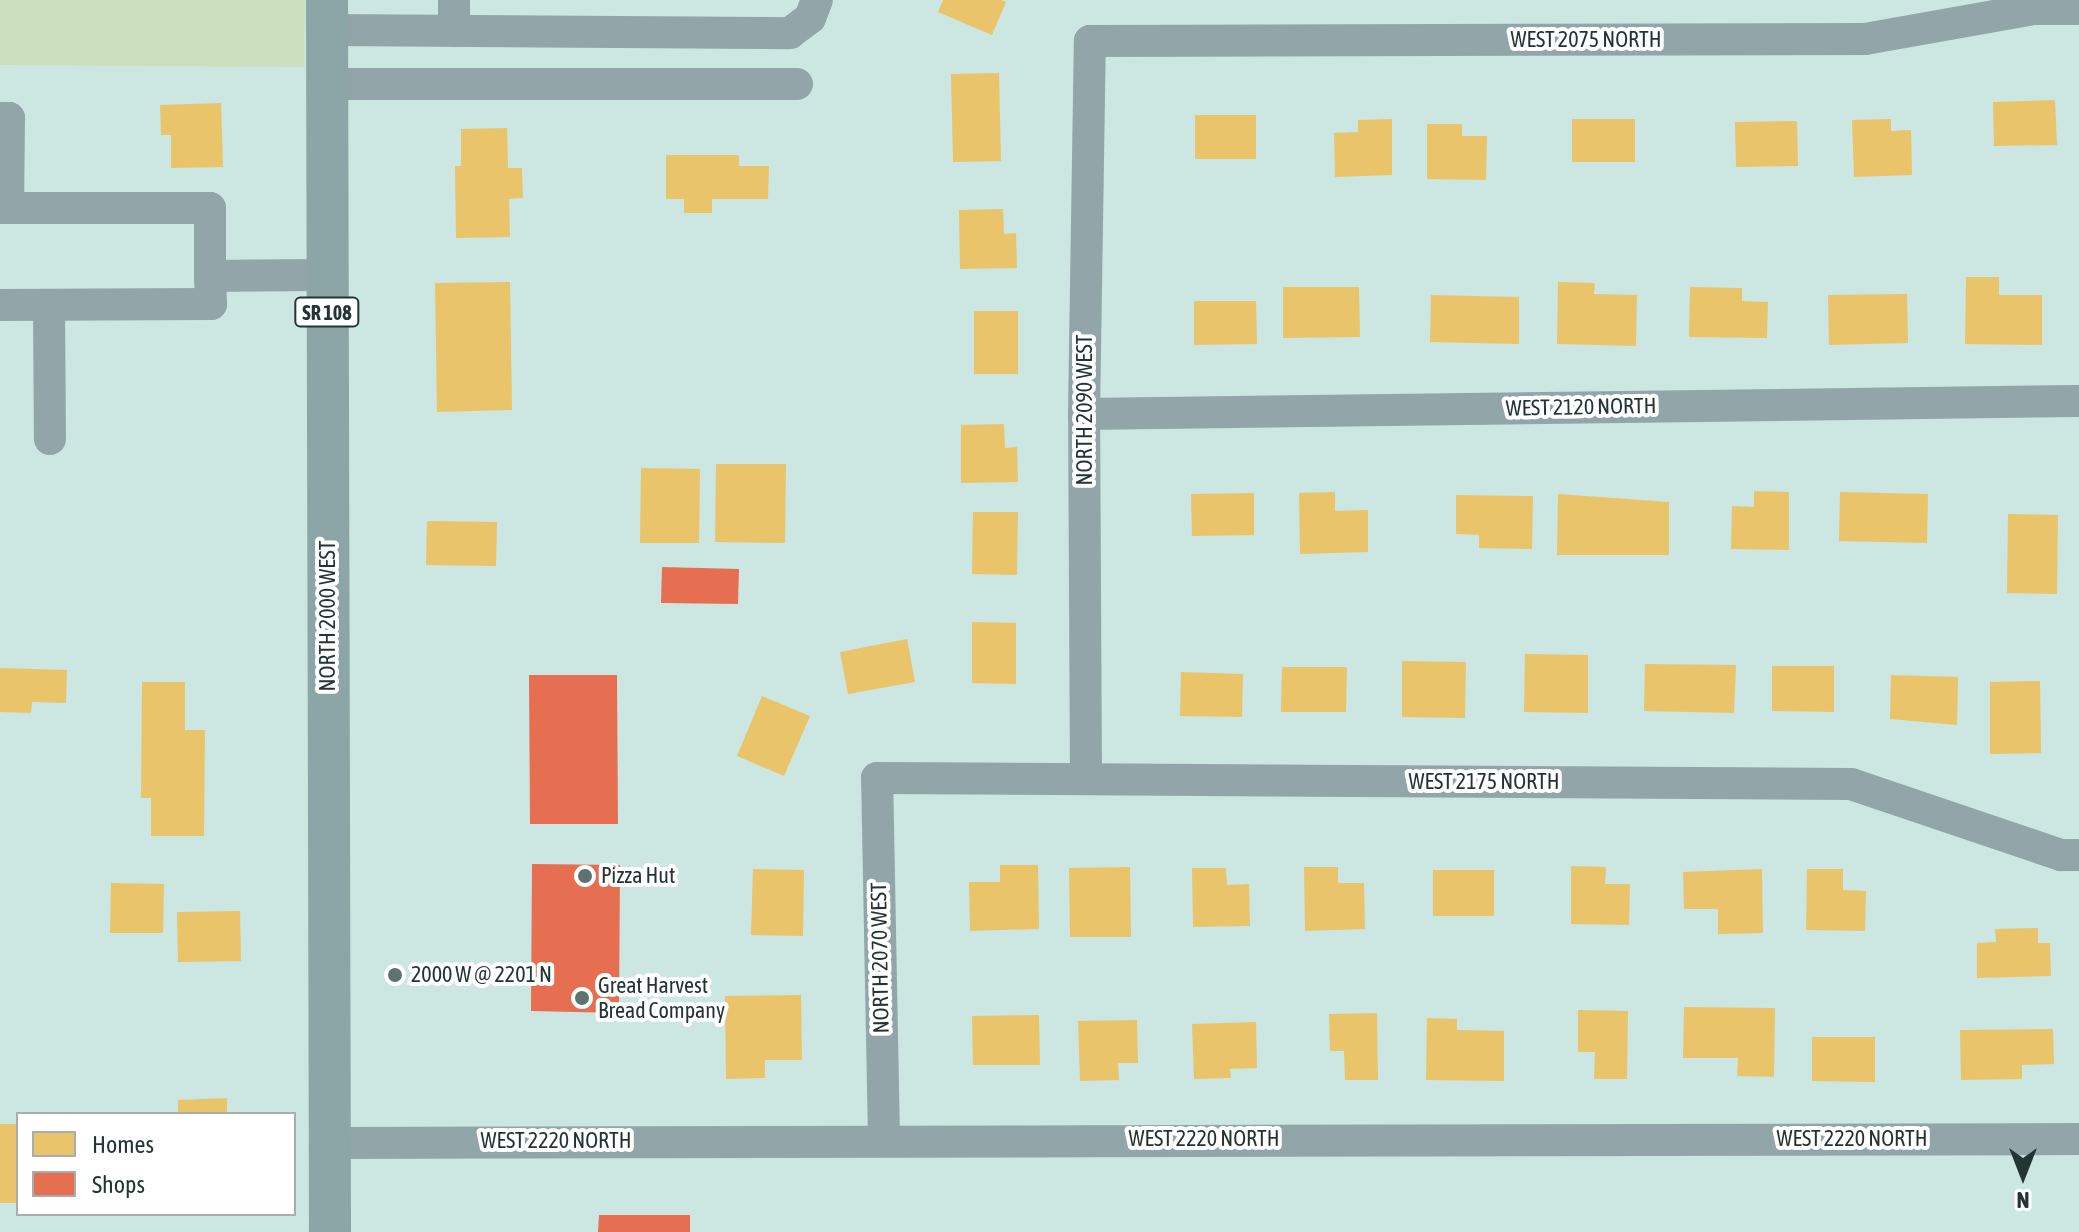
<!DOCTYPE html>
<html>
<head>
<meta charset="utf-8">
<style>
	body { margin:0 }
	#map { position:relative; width:2079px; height:1232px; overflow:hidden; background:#cce6e1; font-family:"Asap Condensed",sans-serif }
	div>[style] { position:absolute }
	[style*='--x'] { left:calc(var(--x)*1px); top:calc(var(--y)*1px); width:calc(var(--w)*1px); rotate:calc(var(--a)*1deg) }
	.green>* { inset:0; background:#cae0bd }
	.homes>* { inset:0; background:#e9c46a }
	.shops>* { inset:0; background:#e76f51 }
	.minor>* { height:32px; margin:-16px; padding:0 16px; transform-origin:16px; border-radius:16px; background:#92a5a8 }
	.major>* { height:42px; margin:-21px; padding:0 21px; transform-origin:21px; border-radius:21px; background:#8ca5a6 }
	.dots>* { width:22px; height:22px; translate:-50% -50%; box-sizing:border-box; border:4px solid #fff; border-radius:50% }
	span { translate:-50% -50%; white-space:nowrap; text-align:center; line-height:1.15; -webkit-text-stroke:8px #fff; paint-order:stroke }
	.shield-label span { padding:2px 6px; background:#fff; border:2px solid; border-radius:6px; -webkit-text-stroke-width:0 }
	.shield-label { font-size:20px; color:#233532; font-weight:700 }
	.street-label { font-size:22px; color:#233532 }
	.poi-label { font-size:22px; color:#233532 }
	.left { translate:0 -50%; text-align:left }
	.legend { position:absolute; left:16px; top:1112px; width:280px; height:104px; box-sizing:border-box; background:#fff; border:2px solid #a7aead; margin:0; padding:10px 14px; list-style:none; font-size:24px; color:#233532 }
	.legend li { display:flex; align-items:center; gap:16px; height:40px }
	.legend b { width:40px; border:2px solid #a7aead }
	.north { position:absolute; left:1983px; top:1136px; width:80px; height:80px; -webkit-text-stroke:6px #fff; paint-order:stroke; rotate:180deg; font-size:22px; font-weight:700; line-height:32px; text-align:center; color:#233532 }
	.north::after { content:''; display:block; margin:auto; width:28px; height:36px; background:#233532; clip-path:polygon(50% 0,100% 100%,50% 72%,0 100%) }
</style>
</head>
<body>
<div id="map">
	<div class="green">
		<div style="clip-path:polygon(0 0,305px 0,304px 67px,0 65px)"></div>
	</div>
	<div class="homes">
		<div style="clip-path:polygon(943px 0,1001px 0,1006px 2px,992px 35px,938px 12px)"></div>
		<div style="clip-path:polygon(999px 73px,1001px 161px,953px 162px,951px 74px)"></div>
		<div style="clip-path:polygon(2055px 100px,2057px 145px,1994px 146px,1993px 102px)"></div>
		<div style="clip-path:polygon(221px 103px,223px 167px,171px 168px,171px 135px,161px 135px,160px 105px)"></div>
		<div style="clip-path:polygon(1195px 115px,1256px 115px,1256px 159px,1195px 159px)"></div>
		<div style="clip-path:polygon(1392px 119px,1392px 175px,1335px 177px,1334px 133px,1358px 132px,1358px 120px)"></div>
		<div style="clip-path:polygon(1572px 119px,1635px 119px,1635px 162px,1572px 162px)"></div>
		<div style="clip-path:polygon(1891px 119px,1891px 131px,1911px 130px,1912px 175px,1854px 177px,1852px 120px)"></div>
		<div style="clip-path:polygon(1797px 121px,1798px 166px,1736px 167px,1735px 122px)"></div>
		<div style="clip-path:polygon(1427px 124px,1462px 124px,1462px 136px,1487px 136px,1486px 180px,1427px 179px)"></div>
		<div style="clip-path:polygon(507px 128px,508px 168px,522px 168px,523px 198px,509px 199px,510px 237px,456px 238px,455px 166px,461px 166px,461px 129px)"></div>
		<div style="clip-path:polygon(666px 155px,739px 155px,739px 166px,769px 166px,768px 199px,712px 199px,712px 213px,684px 213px,684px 199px,666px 199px)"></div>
		<div style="clip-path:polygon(1003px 209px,1004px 234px,1016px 233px,1017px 268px,960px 269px,959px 210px)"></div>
		<div style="clip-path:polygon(1966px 277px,1999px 277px,1999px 295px,2042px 295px,2042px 345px,1965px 344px)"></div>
		<div style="clip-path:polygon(510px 282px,512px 410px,437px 412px,435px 283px)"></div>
		<div style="clip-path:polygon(1558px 282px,1595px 283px,1594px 294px,1637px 295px,1636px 346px,1557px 344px)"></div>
		<div style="clip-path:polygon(1283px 287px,1359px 287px,1360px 337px,1283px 338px)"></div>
		<div style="clip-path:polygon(1690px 287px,1742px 288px,1742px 301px,1768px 302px,1767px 338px,1689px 337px)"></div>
		<div style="clip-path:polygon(1907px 294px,1908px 343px,1829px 345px,1828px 295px)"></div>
		<div style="clip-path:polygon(1431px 295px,1519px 297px,1519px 344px,1430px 342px)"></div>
		<div style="clip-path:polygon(1194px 301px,1256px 301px,1257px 344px,1194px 345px)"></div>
		<div style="clip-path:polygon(974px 311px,1018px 311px,1018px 374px,974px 374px)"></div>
		<div style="clip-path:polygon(1004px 424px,1005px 448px,1017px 447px,1018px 482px,961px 483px,961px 425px)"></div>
		<div style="clip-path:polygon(716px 464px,786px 464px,785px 543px,715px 542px)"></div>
		<div style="clip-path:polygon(641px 468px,700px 469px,699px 543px,640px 543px)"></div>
		<div style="clip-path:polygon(1754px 491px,1789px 492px,1789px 550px,1731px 549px,1732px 506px,1754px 507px)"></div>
		<div style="clip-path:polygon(1335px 492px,1335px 511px,1368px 510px,1368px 552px,1300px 554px,1299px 493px)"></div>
		<div style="clip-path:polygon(1840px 492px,1928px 494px,1927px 543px,1839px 541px)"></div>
		<div style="clip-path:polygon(1254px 493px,1254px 535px,1192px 536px,1191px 494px)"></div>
		<div style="clip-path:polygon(1558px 494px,1669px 502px,1669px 555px,1557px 555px)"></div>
		<div style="clip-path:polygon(1456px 495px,1533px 496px,1532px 549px,1479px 548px,1479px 535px,1456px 534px)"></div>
		<div style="clip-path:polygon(973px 512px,1018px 512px,1017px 575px,972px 574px)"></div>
		<div style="clip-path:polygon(2008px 514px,2058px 515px,2057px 594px,2007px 593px)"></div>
		<div style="clip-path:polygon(427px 521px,497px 522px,496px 566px,426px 565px)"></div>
		<div style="clip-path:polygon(972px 622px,1016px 623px,1016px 684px,972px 683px)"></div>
		<div style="clip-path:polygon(907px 639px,915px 682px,848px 694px,840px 652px)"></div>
		<div style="clip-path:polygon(1525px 654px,1588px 655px,1588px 713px,1524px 712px)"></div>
		<div style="clip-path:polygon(1402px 661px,1466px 662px,1465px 718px,1402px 717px)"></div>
		<div style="clip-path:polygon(1645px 664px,1736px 665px,1734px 713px,1644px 711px)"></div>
		<div style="clip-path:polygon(1772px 666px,1834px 666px,1834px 712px,1772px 711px)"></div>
		<div style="clip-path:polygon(1282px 667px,1347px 667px,1346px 712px,1281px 712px)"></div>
		<div style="clip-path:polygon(0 668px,67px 670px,66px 703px,32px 702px,31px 713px,0 712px)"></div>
		<div style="clip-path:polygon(1181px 672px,1243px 674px,1242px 717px,1180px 716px)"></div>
		<div style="clip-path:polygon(1891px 675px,1958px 677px,1957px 725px,1890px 719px)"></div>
		<div style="clip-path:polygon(2040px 681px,2041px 753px,1990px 754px,1990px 682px)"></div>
		<div style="clip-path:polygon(142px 682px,185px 682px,185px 730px,205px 730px,204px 836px,151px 836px,151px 798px,141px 798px)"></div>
		<div style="clip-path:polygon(762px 696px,810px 716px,784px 776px,737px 756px)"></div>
		<div style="clip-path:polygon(1000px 865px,1038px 865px,1039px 929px,970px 931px,969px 882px,1000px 882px)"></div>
		<div style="clip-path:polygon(1571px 866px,1606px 867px,1605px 884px,1630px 884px,1629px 925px,1571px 924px)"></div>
		<div style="clip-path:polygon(1130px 867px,1131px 937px,1070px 937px,1069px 868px)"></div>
		<div style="clip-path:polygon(1304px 867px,1338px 867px,1338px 883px,1364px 883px,1365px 929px,1305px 931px)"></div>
		<div style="clip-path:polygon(1192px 868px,1226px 868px,1227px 885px,1249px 884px,1250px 926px,1193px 927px)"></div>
		<div style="clip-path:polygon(753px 869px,804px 870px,803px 936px,751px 935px)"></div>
		<div style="clip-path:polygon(1762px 869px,1763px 933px,1718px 934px,1718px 909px,1684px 909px,1683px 872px)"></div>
		<div style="clip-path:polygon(1807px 869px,1843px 869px,1843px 890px,1866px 891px,1865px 931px,1806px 930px)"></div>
		<div style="clip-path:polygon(1433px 870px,1494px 870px,1494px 916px,1433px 916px)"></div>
		<div style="clip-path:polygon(111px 883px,164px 884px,163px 933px,110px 933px)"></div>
		<div style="clip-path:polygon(240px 911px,241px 961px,178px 962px,177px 912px)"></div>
		<div style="clip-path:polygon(2038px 928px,2038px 943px,2050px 943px,2051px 976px,1977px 978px,1977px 943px,1996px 942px,1995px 929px)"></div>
		<div style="clip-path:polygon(801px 995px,802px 1060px,765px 1060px,765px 1078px,726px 1079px,725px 996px)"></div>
		<div style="clip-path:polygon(1684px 1007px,1775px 1008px,1774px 1077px,1737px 1076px,1738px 1058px,1683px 1058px)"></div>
		<div style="clip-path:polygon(1578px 1010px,1628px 1011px,1627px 1079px,1594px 1079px,1595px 1052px,1578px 1052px)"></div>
		<div style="clip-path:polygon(1377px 1013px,1378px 1080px,1345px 1080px,1344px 1051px,1330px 1051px,1329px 1014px)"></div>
		<div style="clip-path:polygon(1039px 1015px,1040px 1065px,973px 1065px,972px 1016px)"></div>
		<div style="clip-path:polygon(1427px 1018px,1457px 1019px,1457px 1030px,1504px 1031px,1504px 1081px,1426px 1080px)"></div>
		<div style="clip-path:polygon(1137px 1020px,1138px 1063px,1118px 1063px,1119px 1080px,1080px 1081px,1078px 1021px)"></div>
		<div style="clip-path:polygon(1256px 1022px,1257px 1068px,1230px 1069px,1231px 1078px,1194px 1079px,1192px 1024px)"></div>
		<div style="clip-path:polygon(2053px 1029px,2054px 1064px,2022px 1065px,2022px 1079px,1961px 1080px,1960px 1030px)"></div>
		<div style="clip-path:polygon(1812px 1037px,1875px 1037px,1875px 1082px,1812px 1081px)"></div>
		<div style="clip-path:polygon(227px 1098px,227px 1114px,178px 1114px,178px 1100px)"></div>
		<div style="clip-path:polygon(0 1124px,18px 1124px,18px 1203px,0 1203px)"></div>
	</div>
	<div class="shops">
		<div style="clip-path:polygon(662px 567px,739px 569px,738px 604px,661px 603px)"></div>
		<div style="clip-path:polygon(529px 675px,617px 675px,618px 824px,530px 824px)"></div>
		<div style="clip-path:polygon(532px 864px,620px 865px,619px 1013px,531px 1011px)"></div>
		<div style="clip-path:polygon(599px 1215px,690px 1215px,690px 1232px,598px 1232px)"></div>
	</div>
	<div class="minor">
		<div style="--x:327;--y:30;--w:463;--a:0.4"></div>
		<div style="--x:790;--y:33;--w:25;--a:-37"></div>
		<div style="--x:810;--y:18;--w:19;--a:-69"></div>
		<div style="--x:454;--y:31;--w:31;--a:-90"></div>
		<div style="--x:327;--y:84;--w:470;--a:0"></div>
		<div style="--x:0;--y:118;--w:9;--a:0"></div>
		<div style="--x:9;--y:118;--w:90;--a:90.6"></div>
		<div style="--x:0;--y:208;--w:210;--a:0"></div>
		<div style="--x:210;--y:208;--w:68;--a:90"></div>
		<div style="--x:0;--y:305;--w:211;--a:-0.3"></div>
		<div style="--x:211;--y:304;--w:28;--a:-92"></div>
		<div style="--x:210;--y:276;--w:117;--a:-0.5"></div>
		<div style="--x:49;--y:305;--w:134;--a:89.6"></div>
		<div style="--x:1084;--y:414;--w:995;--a:-0.75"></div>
		<div style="--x:1086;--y:779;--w:365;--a:-90.3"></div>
		<div style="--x:1084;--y:414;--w:373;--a:-89.1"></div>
		<div style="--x:1090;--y:41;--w:775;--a:-0.15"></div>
		<div style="--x:1865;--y:39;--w:171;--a:-10.1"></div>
		<div style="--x:2033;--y:9;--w:46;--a:0"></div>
		<div style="--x:884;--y:1139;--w:361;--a:-91.1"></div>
		<div style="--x:877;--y:778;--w:974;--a:0.35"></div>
		<div style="--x:1851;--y:784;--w:222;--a:18.7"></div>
		<div style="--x:2061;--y:855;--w:18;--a:0"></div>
		<div style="--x:329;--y:1143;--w:1750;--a:-0.13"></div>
	</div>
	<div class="major">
		<div style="--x:327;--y:0;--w:1232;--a:89.86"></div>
	</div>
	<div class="dots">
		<div style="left:585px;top:876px;background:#5e736f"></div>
		<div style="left:395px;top:975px;background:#5e736f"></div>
		<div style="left:582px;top:998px;background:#5e736f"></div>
	</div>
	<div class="shield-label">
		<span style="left:327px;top:312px">SR 108</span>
	</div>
	<div class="street-label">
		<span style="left:1586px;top:40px">WEST 2075 NORTH</span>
		<span style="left:1581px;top:407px;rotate:-1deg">WEST 2120 NORTH</span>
		<span style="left:1085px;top:410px;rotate:-90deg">NORTH 2090 WEST</span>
		<span style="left:328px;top:616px;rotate:-90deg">NORTH 2000 WEST</span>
		<span style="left:1484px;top:782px">WEST 2175 NORTH</span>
		<span style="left:880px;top:958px;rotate:-91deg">NORTH 2070 WEST</span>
		<span style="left:1204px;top:1139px">WEST 2220 NORTH</span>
		<span style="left:1852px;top:1139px">WEST 2220 NORTH</span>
		<span style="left:556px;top:1141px">WEST 2220 NORTH</span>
	</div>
	<div class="poi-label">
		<span class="left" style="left:601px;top:876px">Pizza Hut</span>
		<span class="left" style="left:411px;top:975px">2000 W @ 2201 N</span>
		<span class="left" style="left:598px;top:998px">Great Harvest<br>Bread Company</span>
	</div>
	<ul class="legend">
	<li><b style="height:22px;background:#e9c46a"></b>Homes</li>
	<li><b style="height:22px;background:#e76f51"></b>Shops</li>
	</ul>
	<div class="north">N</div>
</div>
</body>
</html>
